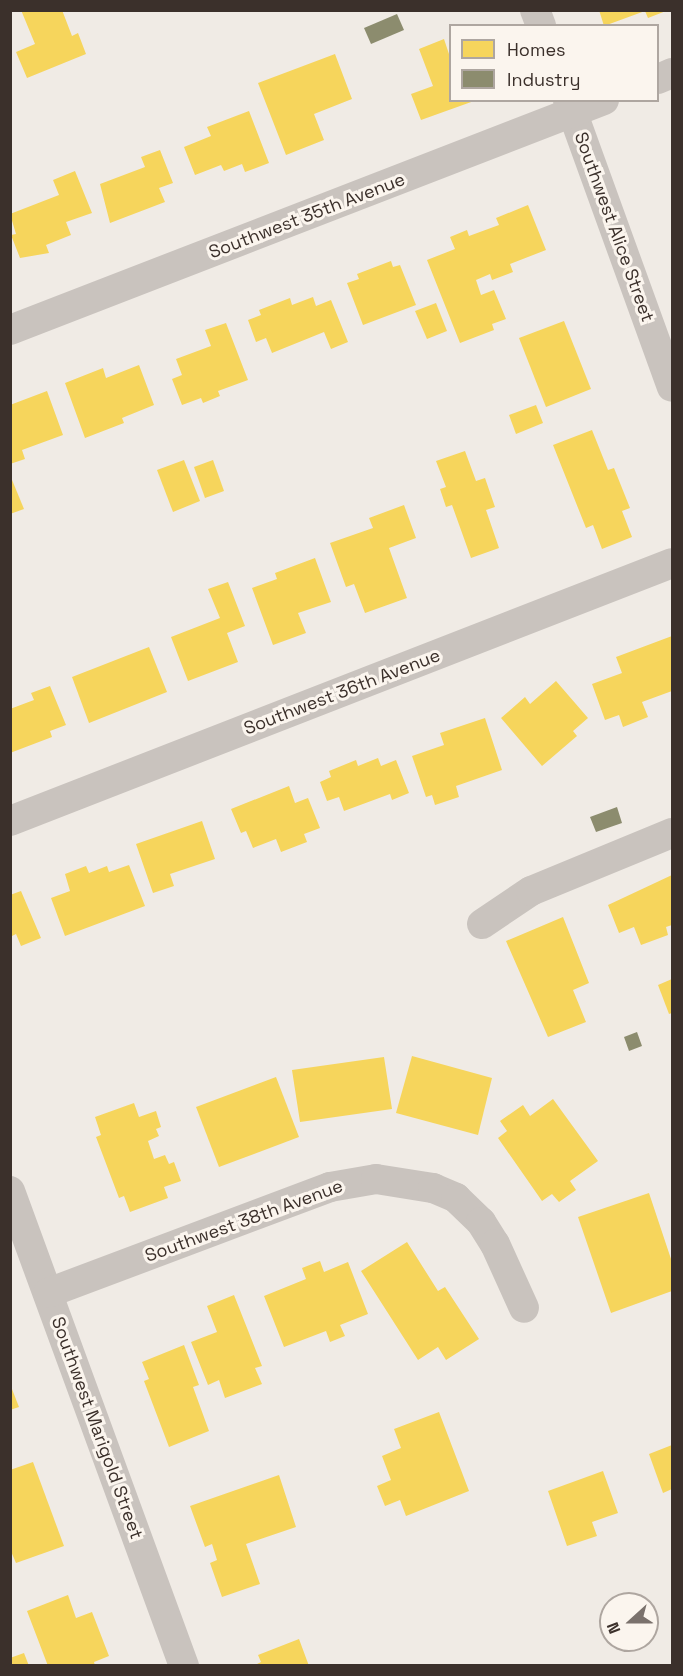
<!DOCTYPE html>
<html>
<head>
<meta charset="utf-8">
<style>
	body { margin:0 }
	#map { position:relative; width:683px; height:1676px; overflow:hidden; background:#f0ebe5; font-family:"Space Grotesk",sans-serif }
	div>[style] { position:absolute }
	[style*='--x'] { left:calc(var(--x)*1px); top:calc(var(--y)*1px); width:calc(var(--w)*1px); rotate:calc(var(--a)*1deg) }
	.homes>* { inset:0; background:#f6d55c }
	.industry>* { inset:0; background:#8c8c6e }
	.street>* { height:30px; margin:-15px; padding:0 15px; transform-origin:15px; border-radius:15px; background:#c9c3be }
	span { translate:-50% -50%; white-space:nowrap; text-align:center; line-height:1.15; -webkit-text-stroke:6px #fbf5ee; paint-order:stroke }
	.street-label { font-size:18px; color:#3b302b }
	.frame { position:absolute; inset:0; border:12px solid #3b302b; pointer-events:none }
	.legend { position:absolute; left:449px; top:24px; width:210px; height:78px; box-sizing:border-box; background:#fbf5ee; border:2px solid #aea6a0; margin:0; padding:8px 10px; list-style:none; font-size:18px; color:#3b302b }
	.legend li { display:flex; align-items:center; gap:12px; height:30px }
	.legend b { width:30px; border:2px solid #aea6a0 }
	.north { position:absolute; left:599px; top:1592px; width:60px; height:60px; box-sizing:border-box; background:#fbf5ee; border:2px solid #aea6a0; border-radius:50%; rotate:249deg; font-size:16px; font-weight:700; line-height:24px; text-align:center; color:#3b302b }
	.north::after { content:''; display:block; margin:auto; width:21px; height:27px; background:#7a716c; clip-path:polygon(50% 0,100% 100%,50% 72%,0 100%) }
</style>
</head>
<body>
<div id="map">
	<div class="homes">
		<div style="clip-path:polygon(21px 10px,62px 10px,72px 36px,78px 33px,86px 54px,27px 78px,16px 52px,35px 44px)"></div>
		<div style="clip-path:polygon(599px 10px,666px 10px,666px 11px,648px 18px,645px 11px,604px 26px)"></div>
		<div style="clip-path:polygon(444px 39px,450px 57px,450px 100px,474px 101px,421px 120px,411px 94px,433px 86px,419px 49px)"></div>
		<div style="clip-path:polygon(335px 54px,352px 99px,314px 114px,324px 140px,286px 155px,258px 83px)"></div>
		<div style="clip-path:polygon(249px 111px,269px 163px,245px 172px,242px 164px,224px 171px,221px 165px,195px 175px,184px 147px,211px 136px,207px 127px)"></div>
		<div style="clip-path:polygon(160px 150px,173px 183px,159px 188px,165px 202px,110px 223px,100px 184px,145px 167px,141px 157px)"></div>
		<div style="clip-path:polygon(75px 171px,92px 213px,66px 222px,71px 235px,46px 245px,49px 253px,20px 258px,11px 235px,16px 234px,10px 214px,59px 195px,53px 180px)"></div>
		<div style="clip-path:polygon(528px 205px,546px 250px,510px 264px,513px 272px,492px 280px,490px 274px,476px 280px,481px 295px,494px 290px,506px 319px,492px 324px,494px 330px,460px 343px,427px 260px,455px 249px,450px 237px,467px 230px,469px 236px,499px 225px,496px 218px)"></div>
		<div style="clip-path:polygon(391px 261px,393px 267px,400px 265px,416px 305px,363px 325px,347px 283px,359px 279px,357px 274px)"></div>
		<div style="clip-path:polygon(313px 297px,316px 306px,331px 300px,348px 342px,331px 349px,324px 332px,272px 353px,266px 338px,256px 342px,248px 320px,261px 315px,259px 310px,290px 298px,292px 305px)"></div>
		<div style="clip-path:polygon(436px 303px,447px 331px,427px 339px,415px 311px)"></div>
		<div style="clip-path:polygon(564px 321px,591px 389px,546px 407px,519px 338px)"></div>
		<div style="clip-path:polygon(226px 323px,248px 380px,218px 391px,220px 396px,203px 403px,201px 398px,182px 405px,172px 379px,182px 375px,176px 359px,211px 346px,205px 330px)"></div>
		<div style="clip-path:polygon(139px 365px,154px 405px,122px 418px,124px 423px,85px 438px,65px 383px,103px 368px,106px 378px)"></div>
		<div style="clip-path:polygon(47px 391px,63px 435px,22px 450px,25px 459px,10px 464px,10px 405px)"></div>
		<div style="clip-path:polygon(536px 405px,543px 423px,516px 434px,509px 415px)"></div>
		<div style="clip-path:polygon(592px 430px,608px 470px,614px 468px,630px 508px,622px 511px,632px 537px,602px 549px,593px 525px,586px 528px,553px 445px)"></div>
		<div style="clip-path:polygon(465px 451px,476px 481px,485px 478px,495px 507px,486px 510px,499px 548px,471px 558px,452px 505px,446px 507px,440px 489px,446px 487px,436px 461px)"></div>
		<div style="clip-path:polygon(184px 460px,200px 501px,173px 512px,157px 470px)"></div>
		<div style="clip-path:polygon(213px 460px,224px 491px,205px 498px,194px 467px)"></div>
		<div style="clip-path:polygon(10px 475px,24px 509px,10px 514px)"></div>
		<div style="clip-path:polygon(404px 505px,416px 538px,389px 548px,407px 598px,365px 613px,354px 584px,346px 587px,330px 543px,373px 528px,369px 518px)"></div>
		<div style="clip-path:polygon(315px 558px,331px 602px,298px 613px,306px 633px,273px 645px,252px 588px,277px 579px,275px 573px)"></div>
		<div style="clip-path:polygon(228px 582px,245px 626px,227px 633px,238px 662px,188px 681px,171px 637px,220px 618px,208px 589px)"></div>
		<div style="clip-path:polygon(672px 636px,672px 691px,642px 702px,648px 717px,623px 727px,619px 715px,605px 720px,592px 684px,622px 673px,616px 657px)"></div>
		<div style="clip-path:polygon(149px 647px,167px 692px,89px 723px,72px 677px)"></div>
		<div style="clip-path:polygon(556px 681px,588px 718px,573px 731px,577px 736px,542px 766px,501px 718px,525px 697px,530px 704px)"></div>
		<div style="clip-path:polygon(50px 686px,66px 725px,50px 731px,52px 737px,10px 753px,10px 709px,34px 700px,31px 693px)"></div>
		<div style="clip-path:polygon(485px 718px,502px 770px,456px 786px,459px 797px,435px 805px,432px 795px,426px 797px,412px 756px,444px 745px,440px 733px)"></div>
		<div style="clip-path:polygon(378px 758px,381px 766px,396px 760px,409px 793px,392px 800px,390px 794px,344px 811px,339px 797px,327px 801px,320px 782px,331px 777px,329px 771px,356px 760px,358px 766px)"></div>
		<div style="clip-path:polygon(289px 786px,295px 803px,308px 798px,320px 828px,304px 834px,307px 842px,281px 852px,276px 839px,253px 848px,246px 831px,241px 833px,231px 809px)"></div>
		<div style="clip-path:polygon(202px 821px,215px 859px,170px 874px,174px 886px,153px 893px,136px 844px)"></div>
		<div style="clip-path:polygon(129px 865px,145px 906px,65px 936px,51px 898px,70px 891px,65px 874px,86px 866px,89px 873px,107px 866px,109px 872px)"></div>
		<div style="clip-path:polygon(672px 875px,672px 925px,666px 927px,668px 935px,641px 945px,634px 927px,619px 933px,608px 905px)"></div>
		<div style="clip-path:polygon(21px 891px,41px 938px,21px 946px,16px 934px,10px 937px,10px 895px)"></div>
		<div style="clip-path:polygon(563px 917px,589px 983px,573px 990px,586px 1022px,548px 1037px,506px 941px)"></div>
		<div style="clip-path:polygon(672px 979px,672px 1013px,669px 1014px,658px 985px)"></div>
		<div style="clip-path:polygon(412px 1056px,492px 1078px,478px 1135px,396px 1113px)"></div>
		<div style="clip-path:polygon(384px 1057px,392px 1109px,300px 1122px,292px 1070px)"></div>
		<div style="clip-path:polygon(276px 1077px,299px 1137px,219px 1167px,196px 1107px)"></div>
		<div style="clip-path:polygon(553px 1099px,598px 1161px,570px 1181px,576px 1190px,559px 1202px,552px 1194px,542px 1201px,498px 1138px,507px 1131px,500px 1121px,523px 1105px,530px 1116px)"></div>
		<div style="clip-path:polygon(134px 1103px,139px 1117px,156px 1111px,161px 1127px,156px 1129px,159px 1136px,148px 1141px,154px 1159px,165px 1155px,169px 1164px,174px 1162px,181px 1181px,164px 1187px,168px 1198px,130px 1212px,124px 1196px,119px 1198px,96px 1137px,101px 1135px,95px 1117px)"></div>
		<div style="clip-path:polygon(649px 1193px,672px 1262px,672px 1291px,611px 1313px,578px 1217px)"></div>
		<div style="clip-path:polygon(407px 1242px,438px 1291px,445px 1287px,479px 1339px,446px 1360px,438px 1347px,418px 1360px,361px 1271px)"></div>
		<div style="clip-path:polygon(320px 1261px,324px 1272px,348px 1262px,368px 1314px,340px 1325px,345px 1336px,330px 1342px,326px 1331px,284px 1347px,264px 1296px,306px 1279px,302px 1268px)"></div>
		<div style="clip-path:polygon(234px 1295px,262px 1366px,255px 1368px,262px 1384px,225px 1398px,219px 1380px,208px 1385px,191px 1342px,217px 1332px,207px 1306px)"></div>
		<div style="clip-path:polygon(184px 1345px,199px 1385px,193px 1387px,209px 1431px,169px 1447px,144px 1381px,149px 1379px,142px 1362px)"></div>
		<div style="clip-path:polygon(10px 1384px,19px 1407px,10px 1410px)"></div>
		<div style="clip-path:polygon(439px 1412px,469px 1491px,406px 1516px,400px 1500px,385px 1506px,377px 1486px,391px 1480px,382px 1456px,401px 1448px,394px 1429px)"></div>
		<div style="clip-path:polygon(672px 1445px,672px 1489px,663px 1493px,649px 1454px)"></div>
		<div style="clip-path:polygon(33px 1462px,64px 1546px,16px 1563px,10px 1549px,10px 1470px)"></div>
		<div style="clip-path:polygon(603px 1471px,618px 1513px,592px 1522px,597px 1536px,567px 1546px,548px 1491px)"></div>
		<div style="clip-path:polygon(279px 1475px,296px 1527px,246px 1544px,260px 1584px,222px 1597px,210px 1563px,217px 1560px,212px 1544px,205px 1547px,190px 1506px)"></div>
		<div style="clip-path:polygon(68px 1595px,76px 1618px,92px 1612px,109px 1656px,94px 1662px,95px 1666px,48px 1666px,27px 1611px)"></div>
		<div style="clip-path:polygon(299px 1639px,309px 1666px,253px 1666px,261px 1662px,258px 1655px)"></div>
		<div style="clip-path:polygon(24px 1653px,29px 1666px,11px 1666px,10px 1658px)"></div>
	</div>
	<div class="industry">
		<div style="clip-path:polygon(397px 14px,404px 30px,371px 44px,364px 28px)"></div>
		<div style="clip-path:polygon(617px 807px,622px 823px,596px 832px,590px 817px)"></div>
		<div style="clip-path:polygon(637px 1032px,642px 1046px,629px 1051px,624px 1037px)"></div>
	</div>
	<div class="street">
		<div style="--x:535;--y:10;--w:17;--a:69"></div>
		<div style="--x:658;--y:79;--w:15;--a:-23"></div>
		<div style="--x:568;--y:100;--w:305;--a:70.1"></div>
		<div style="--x:10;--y:330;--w:637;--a:-21.17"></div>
		<div style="--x:10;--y:821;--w:710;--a:-21.29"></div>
		<div style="--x:482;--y:924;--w:59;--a:-34"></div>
		<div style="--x:531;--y:891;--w:152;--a:-22.4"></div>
		<div style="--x:10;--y:1191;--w:506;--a:69.88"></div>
		<div style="--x:48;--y:1293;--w:301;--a:-20.6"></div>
		<div style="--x:330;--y:1187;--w:47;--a:-9.9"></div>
		<div style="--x:376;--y:1179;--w:58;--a:9"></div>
		<div style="--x:433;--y:1188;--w:25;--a:23"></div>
		<div style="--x:456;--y:1198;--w:35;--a:44"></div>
		<div style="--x:481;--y:1222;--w:26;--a:58"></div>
		<div style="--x:495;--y:1244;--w:70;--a:65.6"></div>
	</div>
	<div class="street-label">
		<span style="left:307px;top:216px;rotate:-21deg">Southwest 35th Avenue</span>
		<span style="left:614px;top:227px;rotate:70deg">Southwest Alice Street</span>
		<span style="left:342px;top:692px;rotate:-21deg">Southwest 36th Avenue</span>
		<span style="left:244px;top:1221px;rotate:-20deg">Southwest 38th Avenue</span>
		<span style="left:97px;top:1428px;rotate:70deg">Southwest Marigold Street</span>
	</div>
	<div class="frame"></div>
	<ul class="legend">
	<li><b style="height:16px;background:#f6d55c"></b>Homes</li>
	<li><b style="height:16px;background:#8c8c6e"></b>Industry</li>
	</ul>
	<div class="north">N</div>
</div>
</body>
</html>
